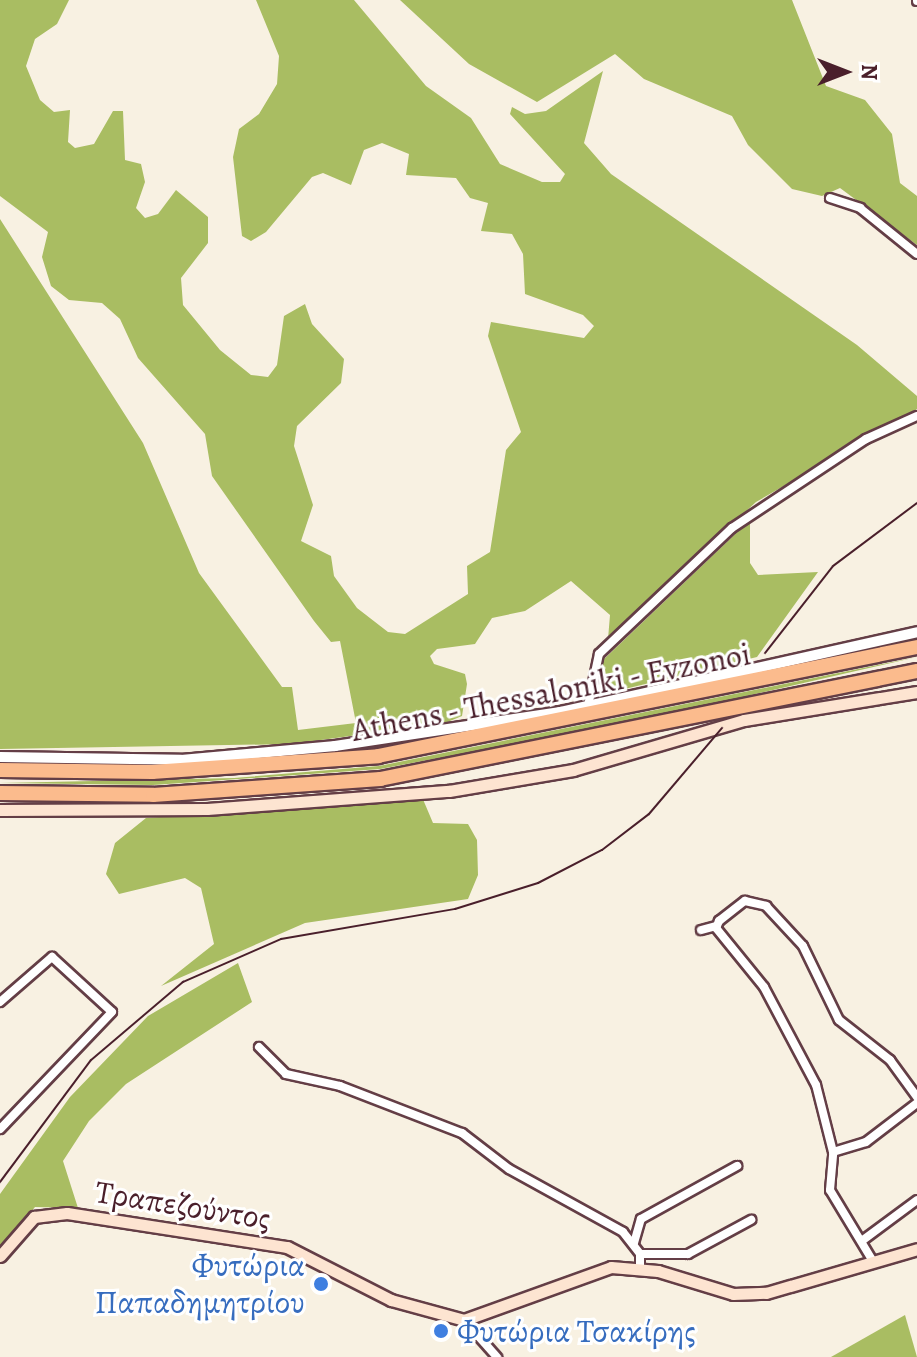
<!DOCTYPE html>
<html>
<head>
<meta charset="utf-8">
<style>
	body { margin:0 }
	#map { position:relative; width:917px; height:1357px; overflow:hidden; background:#f8f1e2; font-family:Alegreya,serif }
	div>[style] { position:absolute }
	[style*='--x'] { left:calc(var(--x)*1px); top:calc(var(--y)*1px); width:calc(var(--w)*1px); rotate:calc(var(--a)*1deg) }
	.green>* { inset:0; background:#a9bd62 }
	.roads { filter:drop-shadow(2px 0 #643e46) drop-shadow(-2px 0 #643e46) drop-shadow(0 2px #643e46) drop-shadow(0 -2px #643e46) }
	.minor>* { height:8px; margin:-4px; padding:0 4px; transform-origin:4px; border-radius:4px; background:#fff }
	.tertiary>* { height:10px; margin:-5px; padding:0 5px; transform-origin:5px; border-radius:5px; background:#fff }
	.secondary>* { height:11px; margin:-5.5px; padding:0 5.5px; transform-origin:5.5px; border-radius:5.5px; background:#fde4d1 }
	.motorway>* { height:14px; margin:-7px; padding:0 7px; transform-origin:7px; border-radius:7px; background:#fbbb8d }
	.rail>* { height:2px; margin:-1px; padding:0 1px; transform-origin:1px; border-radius:1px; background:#4a1f2b }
	.dots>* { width:22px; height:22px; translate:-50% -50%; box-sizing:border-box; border:4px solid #fff; border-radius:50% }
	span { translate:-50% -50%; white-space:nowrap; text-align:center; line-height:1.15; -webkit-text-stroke:6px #fff; paint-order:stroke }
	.street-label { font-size:32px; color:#4a1f2b }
	.shop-label { font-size:32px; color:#366cbe }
	.right { translate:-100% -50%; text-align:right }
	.left { translate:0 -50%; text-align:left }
	.north { position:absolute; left:805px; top:32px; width:80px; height:80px; -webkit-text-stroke:6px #fff; paint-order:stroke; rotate:90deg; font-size:22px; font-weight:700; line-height:32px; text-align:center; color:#4a1f2b }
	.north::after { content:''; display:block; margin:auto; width:28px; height:36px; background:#4a1f2b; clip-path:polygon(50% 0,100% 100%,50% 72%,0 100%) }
</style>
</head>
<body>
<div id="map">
	<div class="green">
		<div style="clip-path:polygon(0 0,69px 0,57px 24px,35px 39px,26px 66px,40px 100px,54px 112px,70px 110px,68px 142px,75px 148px,94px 144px,113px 111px,123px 111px,125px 160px,141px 164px,145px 182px,136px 208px,145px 218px,158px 214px,176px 190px,208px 217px,208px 243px,181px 278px,183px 305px,220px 350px,251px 375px,268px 377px,277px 365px,284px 316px,305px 304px,312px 324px,344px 359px,341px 383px,297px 426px,294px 446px,313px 505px,301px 541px,331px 556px,334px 576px,357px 608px,388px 632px,405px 634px,468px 594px,467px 566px,490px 552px,506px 450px,521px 432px,488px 336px,491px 322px,584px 338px,594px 326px,583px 315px,525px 294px,523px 254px,512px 234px,481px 231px,488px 203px,470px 198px,456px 178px,406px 175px,409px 154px,382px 143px,364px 150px,351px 185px,323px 173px,312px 177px,266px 232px,251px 241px,242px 236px,233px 157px,239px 129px,259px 114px,277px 84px,279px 56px,256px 0,354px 0,426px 86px,471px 118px,500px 164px,542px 182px,560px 182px,565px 174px,510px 114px,512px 107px,525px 114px,546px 111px,603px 71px,584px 143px,611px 174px,857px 345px,917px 396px,917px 409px,756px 502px,608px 639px,610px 615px,571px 581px,525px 611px,492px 618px,475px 644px,437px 649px,430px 656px,434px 664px,465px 674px,467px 684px,462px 716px,445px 723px,292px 744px,0 749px,0 219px,143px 443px,199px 573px,282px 687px,292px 687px,298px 730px,356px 723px,340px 641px,331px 642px,314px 621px,212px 476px,205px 434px,138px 358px,120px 319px,102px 303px,69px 300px,51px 286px,42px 257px,48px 232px,0 196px)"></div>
		<div style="clip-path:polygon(400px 0,792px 0,826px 86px,865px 100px,892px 134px,900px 183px,917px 196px,917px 245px,840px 188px,822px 196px,792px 189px,748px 145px,732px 116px,644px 79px,615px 54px,537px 102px,469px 64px)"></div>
		<div style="clip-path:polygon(750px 520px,750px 563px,758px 575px,818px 572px,757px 657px,604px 694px,596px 677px,602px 661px)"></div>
		<div style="clip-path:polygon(917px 657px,646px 719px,380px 769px,153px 785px,0 783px,234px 778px,379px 766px)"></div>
		<div style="clip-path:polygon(422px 797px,433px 823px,468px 824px,477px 840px,478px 875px,468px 899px,305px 923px,161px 986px,214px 944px,201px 888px,185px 878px,119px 894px,106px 874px,115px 843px,146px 818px)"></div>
		<div style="clip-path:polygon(238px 963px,252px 1002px,126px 1084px,89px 1121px,63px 1161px,78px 1208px,35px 1207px,0 1249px,0 1194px,70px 1097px,148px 1016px)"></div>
		<div style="clip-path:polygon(905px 1315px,917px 1357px,831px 1357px)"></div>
	</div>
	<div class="roads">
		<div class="minor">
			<div style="--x:917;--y:0;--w:1;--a:90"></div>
			<div style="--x:830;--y:198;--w:32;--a:18"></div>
			<div style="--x:860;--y:208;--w:73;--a:38.9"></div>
			<div style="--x:588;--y:706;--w:53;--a:-78.1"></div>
			<div style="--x:599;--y:654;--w:183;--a:-43.5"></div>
			<div style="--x:732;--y:528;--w:161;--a:-33.6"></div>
			<div style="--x:866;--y:439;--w:56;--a:-24.3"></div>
			<div style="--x:701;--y:930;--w:16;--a:-15"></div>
			<div style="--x:0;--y:1002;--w:69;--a:-40.9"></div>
			<div style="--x:52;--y:957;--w:81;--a:42.5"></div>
			<div style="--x:112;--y:1012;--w:162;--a:133.7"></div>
			<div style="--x:259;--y:1047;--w:38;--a:45"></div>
			<div style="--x:286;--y:1074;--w:55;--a:12.5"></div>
			<div style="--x:340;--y:1086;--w:131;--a:21.1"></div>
			<div style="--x:462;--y:1133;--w:59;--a:37.5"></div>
			<div style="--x:509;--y:1169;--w:130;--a:28.9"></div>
			<div style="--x:623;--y:1232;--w:28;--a:52"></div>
			<div style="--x:640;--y:1254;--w:13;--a:90"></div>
			<div style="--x:833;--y:1152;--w:34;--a:-17"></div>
			<div style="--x:866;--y:1142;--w:64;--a:-37.4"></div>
			<div style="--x:863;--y:1240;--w:67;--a:-36.5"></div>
			<div style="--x:634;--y:1243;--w:25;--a:-74"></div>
			<div style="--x:641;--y:1219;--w:110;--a:-28.9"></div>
			<div style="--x:640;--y:1254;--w:48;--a:0"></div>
			<div style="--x:688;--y:1254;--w:72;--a:-28.4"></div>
			<div style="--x:874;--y:1263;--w:85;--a:-121.1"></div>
			<div style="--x:830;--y:1190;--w:38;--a:-85"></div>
			<div style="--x:833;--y:1152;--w:69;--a:-104.2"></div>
			<div style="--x:816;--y:1085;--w:111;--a:-118"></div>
			<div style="--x:764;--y:987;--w:76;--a:-129.1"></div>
			<div style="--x:716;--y:928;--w:8;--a:-67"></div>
			<div style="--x:719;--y:921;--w:33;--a:-38"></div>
			<div style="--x:745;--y:901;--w:22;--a:13"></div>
			<div style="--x:766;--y:906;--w:54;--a:47.2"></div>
			<div style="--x:803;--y:946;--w:82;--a:64.1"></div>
			<div style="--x:839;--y:1020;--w:65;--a:38.1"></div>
			<div style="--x:890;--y:1060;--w:46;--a:53.9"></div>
			<div style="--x:464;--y:1320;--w:50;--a:48.3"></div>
		</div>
		<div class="tertiary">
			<div style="--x:0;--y:757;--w:181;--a:0.9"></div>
			<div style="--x:181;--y:760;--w:155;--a:-5.2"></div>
			<div style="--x:335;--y:746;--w:228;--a:-8.6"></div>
			<div style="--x:560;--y:712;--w:366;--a:-12.6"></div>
		</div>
		<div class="secondary">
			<div style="--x:0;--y:810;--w:207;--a:-0.3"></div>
			<div style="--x:207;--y:809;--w:243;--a:-4.3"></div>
			<div style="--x:449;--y:791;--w:126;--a:-9.6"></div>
			<div style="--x:573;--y:770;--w:178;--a:-16.3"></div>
			<div style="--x:744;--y:720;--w:175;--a:-9.2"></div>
			<div style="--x:0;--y:1256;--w:52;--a:-48.9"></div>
			<div style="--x:34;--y:1217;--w:33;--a:-7"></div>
			<div style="--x:67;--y:1213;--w:223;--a:8.8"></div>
			<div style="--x:287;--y:1247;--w:117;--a:27"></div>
			<div style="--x:391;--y:1300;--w:76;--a:15.3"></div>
			<div style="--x:464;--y:1320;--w:156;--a:-19.8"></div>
			<div style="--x:611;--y:1267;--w:47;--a:4.9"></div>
			<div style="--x:658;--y:1271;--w:78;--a:17"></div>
			<div style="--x:733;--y:1294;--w:33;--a:-2"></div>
			<div style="--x:766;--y:1293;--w:157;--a:-16.2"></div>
		</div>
		<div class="motorway">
			<div style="--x:0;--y:770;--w:152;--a:0.8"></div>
			<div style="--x:152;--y:772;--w:227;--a:-4"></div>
			<div style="--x:378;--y:756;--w:550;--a:-11.43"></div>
			<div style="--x:0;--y:793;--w:153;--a:0.7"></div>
			<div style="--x:153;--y:795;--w:228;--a:-4"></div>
			<div style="--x:380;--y:779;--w:548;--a:-11.37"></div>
		</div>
	</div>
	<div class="rail">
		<div style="--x:765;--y:653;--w:110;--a:-52"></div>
		<div style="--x:833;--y:566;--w:105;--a:-36.9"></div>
		<div style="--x:0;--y:1182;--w:152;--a:-53.3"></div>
		<div style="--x:91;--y:1060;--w:121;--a:-40.3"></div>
		<div style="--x:183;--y:982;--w:107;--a:-23.7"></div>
		<div style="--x:281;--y:939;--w:177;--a:-9.8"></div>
		<div style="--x:455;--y:909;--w:87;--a:-17.4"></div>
		<div style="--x:538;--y:883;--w:72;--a:-27.3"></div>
		<div style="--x:602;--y:850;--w:59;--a:-37.5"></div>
		<div style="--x:649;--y:814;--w:113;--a:-49.7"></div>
	</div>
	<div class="dots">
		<div style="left:321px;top:1284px;background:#3f7fe0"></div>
		<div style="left:441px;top:1331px;background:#3f7fe0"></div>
	</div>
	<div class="street-label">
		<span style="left:551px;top:692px;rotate:-11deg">Athens - Thessaloniki - Evzonoi</span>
		<span style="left:183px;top:1205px;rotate:9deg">Τραπεζούντος</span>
	</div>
	<div class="shop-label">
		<span class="right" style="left:305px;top:1284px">Φυτώρια<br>Παπαδημητρίου</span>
		<span class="left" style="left:457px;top:1331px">Φυτώρια Τσακίρης</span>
	</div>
	<div class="north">N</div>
</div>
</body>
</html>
